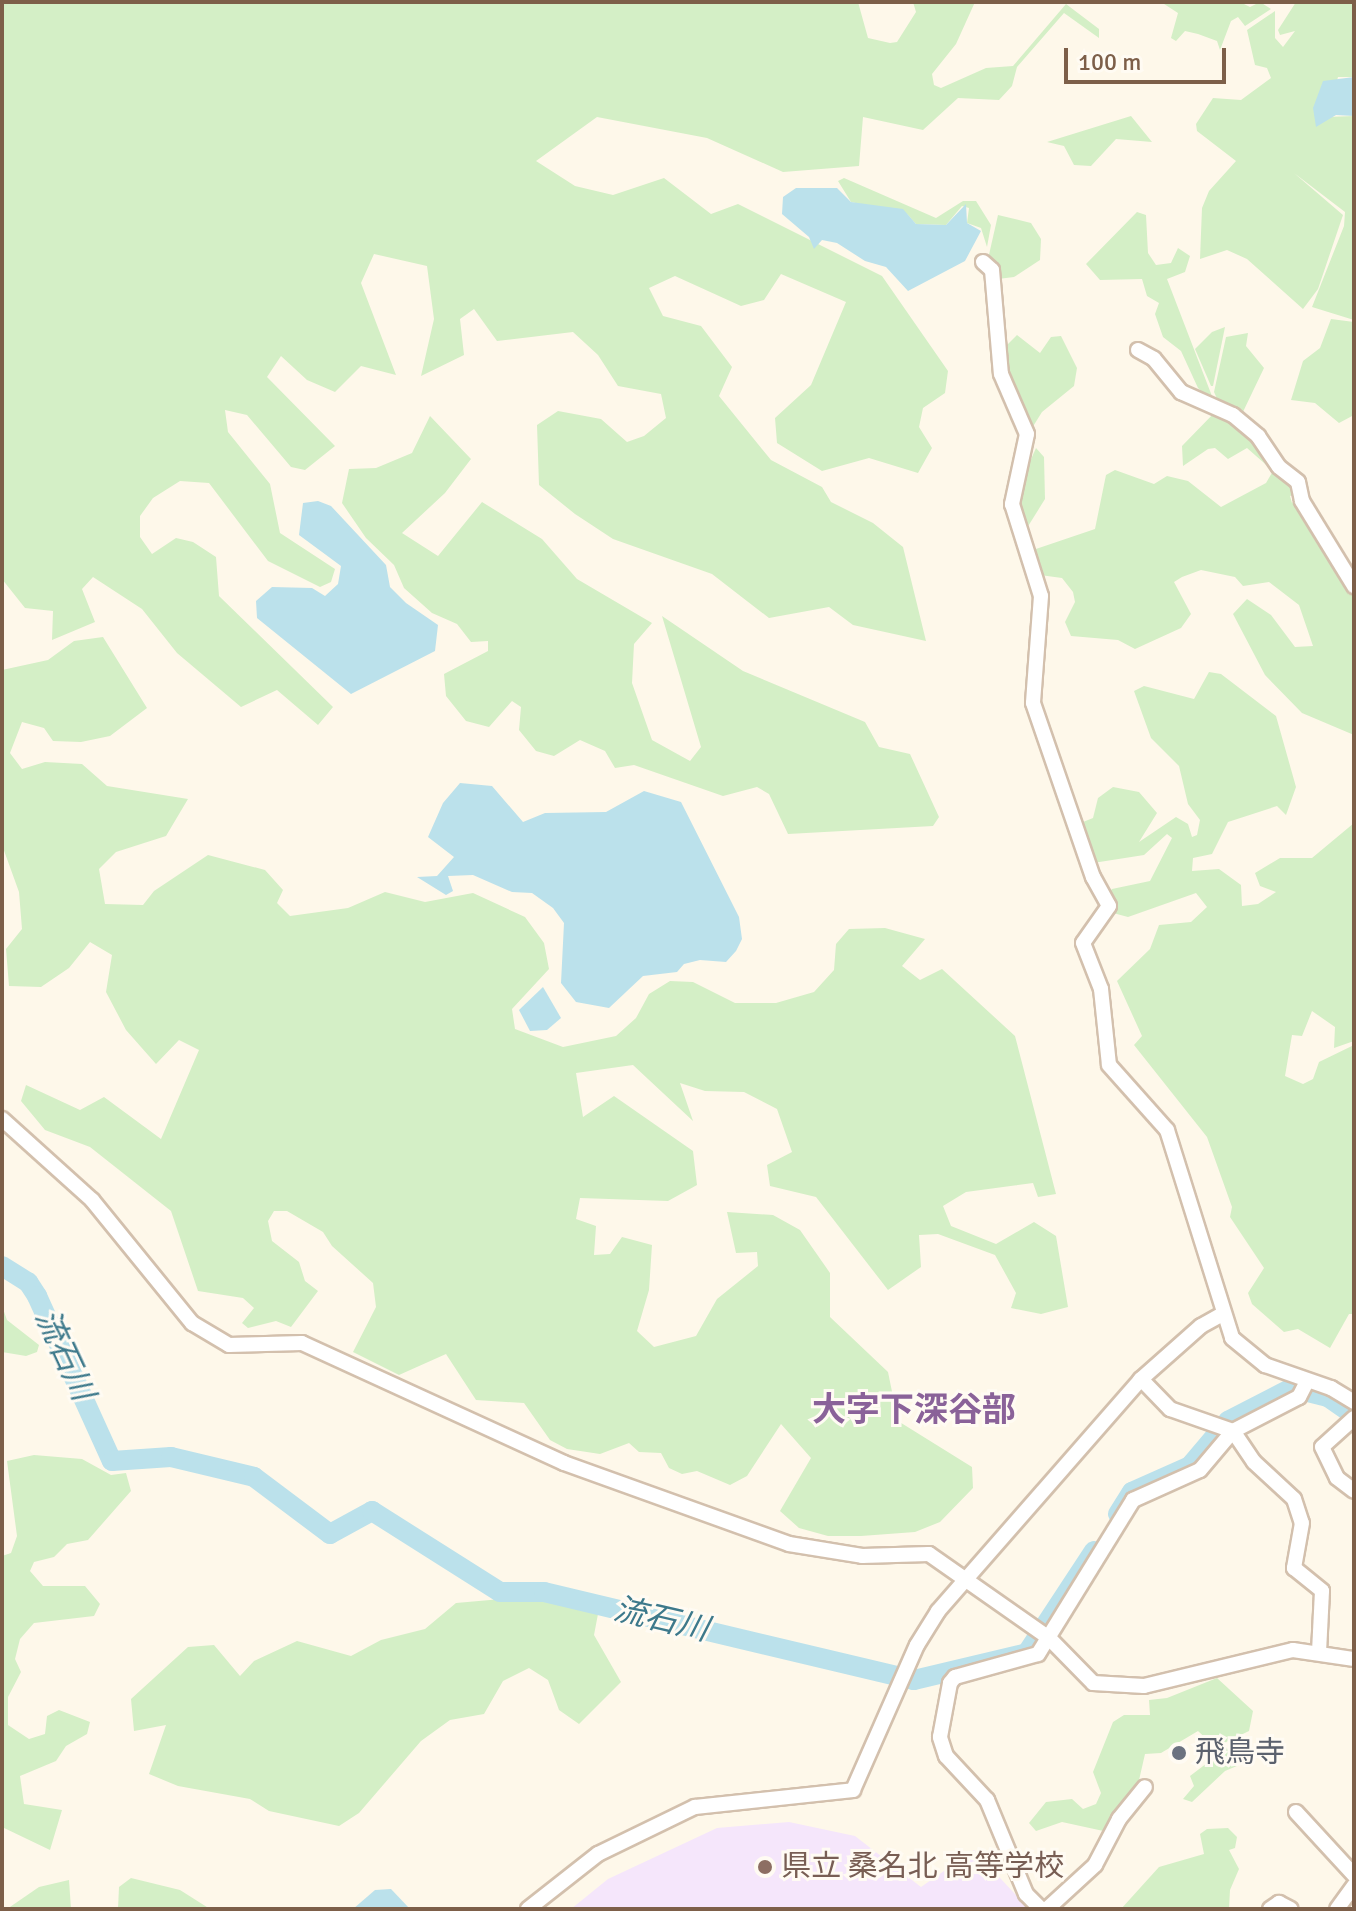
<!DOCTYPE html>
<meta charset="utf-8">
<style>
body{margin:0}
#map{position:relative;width:1356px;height:1911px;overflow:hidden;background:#fef8ea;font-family:Signika,"Noto Sans JP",sans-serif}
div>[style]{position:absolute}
.education>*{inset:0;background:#f5e6fb}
.green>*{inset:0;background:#d4efc6}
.water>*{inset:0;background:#bbe1eb}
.river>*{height:20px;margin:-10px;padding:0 10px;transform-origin:10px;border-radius:10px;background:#bbe1eb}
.roads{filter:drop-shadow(2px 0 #d3c0ad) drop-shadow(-2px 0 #d3c0ad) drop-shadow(0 2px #d3c0ad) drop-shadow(0 -2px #d3c0ad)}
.minor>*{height:14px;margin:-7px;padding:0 7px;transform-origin:7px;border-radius:7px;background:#fff}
.dots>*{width:22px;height:22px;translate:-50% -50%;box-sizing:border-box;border:4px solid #fffbf3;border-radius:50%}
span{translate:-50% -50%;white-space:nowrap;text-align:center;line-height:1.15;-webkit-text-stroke:6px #fffbf3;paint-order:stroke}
.worship-label{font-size:30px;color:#5b616d}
.left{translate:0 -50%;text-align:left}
.education-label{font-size:30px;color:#785e54}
.water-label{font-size:32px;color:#3d798b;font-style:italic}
.quarter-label{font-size:34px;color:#8a6299;font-weight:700}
.frame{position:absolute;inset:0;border:4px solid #7d5f49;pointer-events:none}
.scale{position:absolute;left:1064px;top:48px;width:162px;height:36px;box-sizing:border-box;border:4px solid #7d5f49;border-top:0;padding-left:10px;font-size:24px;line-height:28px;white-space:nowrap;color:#7d5f49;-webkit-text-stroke:6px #fffbf3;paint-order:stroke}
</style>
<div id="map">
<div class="education">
<i style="clip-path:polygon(789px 1822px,855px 1836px,921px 1887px,974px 1850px,1029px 1909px,571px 1909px,608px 1879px,717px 1828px)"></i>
</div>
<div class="green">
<i style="clip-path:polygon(2px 2px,858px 2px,868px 38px,890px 43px,897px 42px,916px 12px,913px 2px,975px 2px,956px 44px,932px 74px,934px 85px,941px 88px,986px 68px,1013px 66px,1066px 4px,1099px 29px,1099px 38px,1064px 13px,1017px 67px,1012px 86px,999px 100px,958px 98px,923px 130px,863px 117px,859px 166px,783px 172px,707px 138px,597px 117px,536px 161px,575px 186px,613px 195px,664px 178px,711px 214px,738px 204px,882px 276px,948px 371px,945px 393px,923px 408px,919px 427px,932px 448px,918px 473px,869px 458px,822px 471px,777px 443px,775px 418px,811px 385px,846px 302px,781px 274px,764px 300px,741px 306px,675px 276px,649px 288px,663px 316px,701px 326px,732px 367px,719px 396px,771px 460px,822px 487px,831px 502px,873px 523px,903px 547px,926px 641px,853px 625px,829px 607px,769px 618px,712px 574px,613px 539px,575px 514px,539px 485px,537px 425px,558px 411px,601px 419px,627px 442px,644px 436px,666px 418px,661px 394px,618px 386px,598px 355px,573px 332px,497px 341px,474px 309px,460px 319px,464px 355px,421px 376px,434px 319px,427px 266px,374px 254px,361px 283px,396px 375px,361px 366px,335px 392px,307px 380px,281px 356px,267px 377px,335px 446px,305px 470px,291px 467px,247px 415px,225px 410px,228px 432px,270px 484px,280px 533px,335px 569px,331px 582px,320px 587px,268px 561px,209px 483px,180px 481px,153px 498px,140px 516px,140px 537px,152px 554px,176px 538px,193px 542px,216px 557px,219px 596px,333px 707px,318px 725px,277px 690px,241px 707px,177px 653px,142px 609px,93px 577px,82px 589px,95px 622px,52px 640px,53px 611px,25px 608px,2px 579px)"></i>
<i style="clip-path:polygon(1161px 2px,1240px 2px,1250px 7px,1260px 2px,1271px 9px,1245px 26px,1238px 17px,1231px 21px,1220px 50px,1217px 41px,1198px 34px,1185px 31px,1176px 41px,1171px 38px,1178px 13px)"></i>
<i style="clip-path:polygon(1296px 2px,1354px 2px,1354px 77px,1338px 77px,1327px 117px,1354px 116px,1354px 320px,1312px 307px,1344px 226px,1345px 212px,1294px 173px,1343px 215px,1318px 289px,1303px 309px,1247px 259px,1227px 250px,1200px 259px,1202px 208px,1209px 191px,1236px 161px,1197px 131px,1196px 124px,1213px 98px,1241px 100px,1271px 78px,1267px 68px,1255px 65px,1247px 30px,1275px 11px,1275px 38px,1283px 47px,1295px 31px,1280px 35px,1278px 30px)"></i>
<i style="clip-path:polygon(1131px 116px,1152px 142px,1116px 139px,1091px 166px,1074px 165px,1064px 146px,1047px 142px)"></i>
<i style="clip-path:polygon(844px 178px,936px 218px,963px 201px,976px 201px,991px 225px,987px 247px,981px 228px,967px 223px,969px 208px,962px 206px,946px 225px,916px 224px,907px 214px,851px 202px,838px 181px)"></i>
<i style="clip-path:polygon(1137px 212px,1146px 215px,1148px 253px,1156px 265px,1171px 263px,1178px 248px,1190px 256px,1185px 272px,1167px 279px,1215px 404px,1198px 388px,1181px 351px,1163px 337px,1155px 314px,1159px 303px,1147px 296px,1142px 279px,1100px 280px,1086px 264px)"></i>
<i style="clip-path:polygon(998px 215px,1031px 223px,1041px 239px,1040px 260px,1014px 277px,990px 280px,986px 268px)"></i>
<i style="clip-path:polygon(1331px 319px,1354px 322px,1354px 415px,1339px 423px,1315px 403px,1291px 400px,1303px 361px,1320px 348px)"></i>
<i style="clip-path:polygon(1225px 327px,1213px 386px,1211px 386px,1195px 349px,1212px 332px)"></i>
<i style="clip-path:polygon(1248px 333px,1246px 346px,1264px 368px,1241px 416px,1220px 405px,1214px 392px,1226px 337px)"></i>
<i style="clip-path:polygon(1017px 335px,1040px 353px,1051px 337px,1061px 336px,1077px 368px,1074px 386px,1042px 412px,1032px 428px,1020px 422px,1010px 384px,1005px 347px)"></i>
<i style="clip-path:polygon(1217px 410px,1241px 422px,1298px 493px,1290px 496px,1292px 503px,1299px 500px,1354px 591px,1354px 735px,1302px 713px,1265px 675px,1233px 614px,1247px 599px,1271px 615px,1295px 647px,1313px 646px,1299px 605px,1269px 582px,1243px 586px,1235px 577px,1201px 570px,1182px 577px,1174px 582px,1191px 614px,1181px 628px,1135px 649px,1118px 640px,1071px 636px,1065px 622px,1075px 602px,1073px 592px,1062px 578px,1040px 575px,1030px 551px,1095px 529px,1106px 475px,1115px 470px,1154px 484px,1167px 476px,1188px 481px,1221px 507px,1266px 483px,1273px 471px,1247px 448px,1228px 459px,1215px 448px,1208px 449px,1183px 466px,1182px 446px)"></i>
<i style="clip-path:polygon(430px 416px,471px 459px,445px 493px,402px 533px,438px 556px,482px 502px,542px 539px,577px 579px,652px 623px,634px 644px,632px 683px,652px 740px,690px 761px,701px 747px,662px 616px,743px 671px,865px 722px,879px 747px,910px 754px,939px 817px,933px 826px,788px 834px,769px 794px,757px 787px,723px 796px,634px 765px,615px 768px,605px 751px,580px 740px,554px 756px,536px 751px,519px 730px,521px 707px,512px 701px,489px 727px,466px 721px,446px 696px,444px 674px,488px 651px,488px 641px,471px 642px,457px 624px,432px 613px,404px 588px,394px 565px,366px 538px,342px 503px,349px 469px,376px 468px,412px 453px)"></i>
<i style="clip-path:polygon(1036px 448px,1044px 457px,1045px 499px,1022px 536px,1016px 493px)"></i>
<i style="clip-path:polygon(103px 637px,147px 708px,110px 736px,81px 742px,53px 741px,44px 728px,22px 722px,10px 753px,22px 769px,45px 762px,82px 764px,107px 786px,188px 799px,166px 836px,116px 852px,99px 869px,105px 904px,143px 905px,154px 891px,208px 855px,265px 870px,283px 890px,277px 903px,290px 916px,348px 908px,385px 892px,425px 902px,473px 893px,525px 917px,544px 943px,549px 969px,512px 1009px,515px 1029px,563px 1047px,616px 1036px,636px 1018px,649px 994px,670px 981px,693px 982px,735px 1003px,776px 1003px,814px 992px,834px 970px,836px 944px,849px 929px,885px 928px,925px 939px,902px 966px,920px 980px,942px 969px,1015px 1036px,1056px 1194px,1038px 1197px,1033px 1183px,966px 1192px,943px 1206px,951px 1226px,996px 1244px,1034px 1222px,1056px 1236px,1068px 1307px,1041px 1314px,1011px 1308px,1016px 1293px,995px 1255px,938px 1234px,919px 1235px,921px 1267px,888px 1290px,816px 1197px,770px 1186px,767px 1165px,792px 1152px,777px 1109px,744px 1092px,705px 1091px,680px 1083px,693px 1121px,633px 1065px,576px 1073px,583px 1117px,614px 1096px,693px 1151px,697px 1185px,668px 1201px,580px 1198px,576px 1219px,596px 1226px,594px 1255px,610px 1254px,622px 1237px,652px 1245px,649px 1290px,637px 1331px,654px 1347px,696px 1336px,717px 1299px,758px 1266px,757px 1252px,736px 1253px,727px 1212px,773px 1215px,800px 1230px,830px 1273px,830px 1317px,888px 1372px,898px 1421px,972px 1467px,973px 1488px,940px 1522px,915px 1532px,861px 1536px,828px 1536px,799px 1528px,780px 1511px,811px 1458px,781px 1424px,747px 1476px,730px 1485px,697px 1471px,682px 1474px,669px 1468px,661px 1453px,639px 1452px,629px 1443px,600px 1454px,567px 1449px,550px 1440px,524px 1403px,476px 1400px,446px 1354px,399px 1375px,353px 1352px,376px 1307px,373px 1283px,332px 1246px,323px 1232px,287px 1211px,274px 1211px,268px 1221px,272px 1241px,299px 1262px,305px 1281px,318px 1291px,291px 1327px,276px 1321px,248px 1328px,242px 1323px,254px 1308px,243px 1298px,198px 1291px,171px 1211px,90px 1147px,45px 1130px,21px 1101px,26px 1085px,80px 1110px,104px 1097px,161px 1139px,199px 1050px,179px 1040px,156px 1064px,126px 1030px,106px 992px,112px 955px,90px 942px,69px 968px,41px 987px,9px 986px,6px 949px,22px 929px,19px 892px,2px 845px,2px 670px,48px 660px,74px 641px)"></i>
<i style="clip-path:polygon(1209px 672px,1221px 674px,1276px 716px,1296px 787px,1286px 815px,1277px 806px,1228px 822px,1212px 854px,1193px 858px,1192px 871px,1219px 869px,1241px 885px,1242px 906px,1258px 904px,1276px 892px,1260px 886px,1255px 873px,1280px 858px,1312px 858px,1354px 823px,1354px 1041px,1334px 1048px,1335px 1027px,1312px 1011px,1302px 1036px,1292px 1035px,1285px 1076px,1303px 1084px,1313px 1079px,1319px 1062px,1354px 1045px,1354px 1314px,1349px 1314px,1330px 1348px,1298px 1329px,1284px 1332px,1252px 1304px,1248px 1293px,1264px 1268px,1230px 1217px,1232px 1207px,1207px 1137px,1134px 1045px,1142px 1036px,1117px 981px,1150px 949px,1159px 925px,1191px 922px,1207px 907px,1196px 893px,1128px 917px,1113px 913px,1106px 897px,1112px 889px,1150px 881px,1172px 838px,1167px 834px,1144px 855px,1093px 863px,1081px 829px,1083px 822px,1093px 818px,1098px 798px,1113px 787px,1139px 792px,1157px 813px,1139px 842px,1176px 817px,1188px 824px,1192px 837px,1197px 835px,1200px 820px,1188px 804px,1179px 766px,1151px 738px,1134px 691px,1144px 686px,1194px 699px)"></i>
<i style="clip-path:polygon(2px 1306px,7px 1320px,39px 1345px,37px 1352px,26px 1356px,2px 1352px)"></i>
<i style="clip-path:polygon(34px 1455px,82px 1459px,111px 1475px,126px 1473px,131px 1491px,88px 1540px,67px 1544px,54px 1557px,34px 1562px,30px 1571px,43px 1586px,85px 1586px,100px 1604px,94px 1616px,34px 1623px,20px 1639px,15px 1659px,21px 1672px,8px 1697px,8px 1725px,29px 1739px,45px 1734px,47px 1716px,59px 1710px,90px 1722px,87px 1734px,66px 1746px,56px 1761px,20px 1776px,24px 1804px,62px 1810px,50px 1850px,2px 1827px,2px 1556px,11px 1553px,17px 1536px,7px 1461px)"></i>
<i style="clip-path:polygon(545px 1595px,598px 1614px,594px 1635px,621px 1682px,579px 1724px,559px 1710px,548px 1680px,529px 1668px,503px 1681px,484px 1714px,450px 1720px,421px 1741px,359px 1813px,339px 1826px,269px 1811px,250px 1799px,178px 1786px,149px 1774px,166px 1725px,134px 1731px,131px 1699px,188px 1647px,214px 1645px,240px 1676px,254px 1661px,297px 1641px,351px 1656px,381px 1640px,425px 1629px,456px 1603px)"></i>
<i style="clip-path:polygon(1217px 1678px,1253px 1711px,1249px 1731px,1224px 1743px,1228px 1750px,1247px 1757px,1244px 1763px,1225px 1771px,1192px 1802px,1183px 1799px,1194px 1786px,1190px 1776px,1215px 1757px,1214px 1746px,1198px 1731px,1161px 1753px,1145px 1754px,1137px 1789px,1108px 1832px,1062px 1822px,1036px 1831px,1029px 1823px,1046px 1802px,1072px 1799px,1083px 1809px,1096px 1804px,1101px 1793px,1093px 1772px,1113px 1722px,1124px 1715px,1150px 1715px,1149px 1700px,1167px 1698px)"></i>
<i style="clip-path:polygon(1228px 1828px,1237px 1837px,1235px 1848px,1229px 1850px,1239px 1869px,1230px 1890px,1229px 1909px,1121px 1909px,1159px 1867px,1204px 1854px,1200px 1834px,1207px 1829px)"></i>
<i style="clip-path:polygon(131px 1878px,180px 1890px,210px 1909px,118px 1909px,119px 1887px)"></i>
<i style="clip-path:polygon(69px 1880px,71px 1909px,7px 1909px,39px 1887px)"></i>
</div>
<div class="water">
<i style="clip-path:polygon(1354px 77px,1354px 116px,1336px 115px,1316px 127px,1313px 108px,1323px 81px)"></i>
<i style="clip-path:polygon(796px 188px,837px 188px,851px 202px,903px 209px,916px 224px,946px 225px,966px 204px,967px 223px,981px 231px,965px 261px,908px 291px,886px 267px,865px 261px,837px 243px,822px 240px,814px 249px,809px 237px,782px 214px,783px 197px)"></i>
<i style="clip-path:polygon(318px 501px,331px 506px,386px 565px,390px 587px,406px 603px,438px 625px,435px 651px,351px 694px,257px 618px,256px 601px,272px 587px,312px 588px,325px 596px,338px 584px,341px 566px,299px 535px,303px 503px)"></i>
<i style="clip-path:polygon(460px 783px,492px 786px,523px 822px,545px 813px,606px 812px,644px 791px,681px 802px,739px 917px,742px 939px,736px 951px,726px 962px,700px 960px,684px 964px,677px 972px,643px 976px,609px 1008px,576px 1002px,561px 983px,564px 923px,553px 908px,532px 893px,512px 892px,473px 875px,448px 876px,453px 891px,446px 895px,417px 877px,437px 876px,454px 857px,428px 837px,443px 803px)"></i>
<i style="clip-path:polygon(543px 987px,561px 1018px,547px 1030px,530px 1031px,519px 1010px)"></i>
<i style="clip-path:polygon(391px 1889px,410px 1909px,353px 1909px,375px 1890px)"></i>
</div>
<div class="river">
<i style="left:2px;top:1266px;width:31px;rotate:32deg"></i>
<i style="left:28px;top:1282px;width:17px;rotate:57deg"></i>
<i style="left:37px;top:1296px;width:181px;rotate:65.6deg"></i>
<i style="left:112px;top:1461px;width:59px;rotate:-3.9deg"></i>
<i style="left:171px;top:1457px;width:85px;rotate:13.5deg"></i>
<i style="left:254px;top:1477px;width:95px;rotate:36.9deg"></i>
<i style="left:330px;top:1534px;width:48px;rotate:-28.7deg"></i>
<i style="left:372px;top:1511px;width:151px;rotate:32.3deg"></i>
<i style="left:500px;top:1592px;width:44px"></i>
<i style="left:544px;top:1592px;width:380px;rotate:13.4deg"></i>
<i style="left:914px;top:1680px;width:116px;rotate:-13.4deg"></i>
<i style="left:1027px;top:1653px;width:122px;rotate:-56.7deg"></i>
<i style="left:1118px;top:1514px;width:26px;rotate:-58deg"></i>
<i style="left:1132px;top:1492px;width:64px;rotate:-24.1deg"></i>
<i style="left:1190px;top:1466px;width:59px;rotate:-49.8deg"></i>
<i style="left:1228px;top:1421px;width:72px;rotate:-27.3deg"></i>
<i style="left:1292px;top:1388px;width:37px;rotate:14deg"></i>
<i style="left:1328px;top:1397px;width:32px;rotate:35deg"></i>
</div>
<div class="roads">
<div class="minor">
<i style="left:983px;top:262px;width:12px;rotate:42deg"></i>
<i style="left:992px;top:270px;width:104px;rotate:85.1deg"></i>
<i style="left:1001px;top:374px;width:65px;rotate:66.6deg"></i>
<i style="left:1027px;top:434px;width:72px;rotate:102.1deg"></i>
<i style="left:1012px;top:504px;width:96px;rotate:72.5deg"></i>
<i style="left:1041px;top:596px;width:107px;rotate:94.3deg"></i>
<i style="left:1033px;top:703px;width:184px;rotate:71deg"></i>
<i style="left:1093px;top:877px;width:33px;rotate:61deg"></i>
<i style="left:1109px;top:906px;width:45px;rotate:125.1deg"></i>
<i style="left:1083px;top:943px;width:49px;rotate:68.6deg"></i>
<i style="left:1101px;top:989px;width:76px;rotate:84deg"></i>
<i style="left:1109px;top:1065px;width:87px;rotate:48.3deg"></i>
<i style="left:1167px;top:1130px;width:218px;rotate:72.6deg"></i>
<i style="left:1232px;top:1338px;width:43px;rotate:39.3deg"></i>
<i style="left:1265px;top:1365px;width:70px;rotate:19.2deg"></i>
<i style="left:1331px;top:1388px;width:27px;rotate:31deg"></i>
<i style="left:1138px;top:350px;width:18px;rotate:29deg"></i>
<i style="left:1154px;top:359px;width:43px;rotate:50.7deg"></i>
<i style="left:1181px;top:392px;width:57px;rotate:23.9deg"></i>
<i style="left:1233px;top:415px;width:33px;rotate:40deg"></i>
<i style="left:1258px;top:436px;width:37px;rotate:56deg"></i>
<i style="left:1279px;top:467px;width:24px;rotate:38deg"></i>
<i style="left:1298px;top:482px;width:19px;rotate:78deg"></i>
<i style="left:1302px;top:501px;width:100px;rotate:58.5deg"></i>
<i style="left:2px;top:1119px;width:121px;rotate:42deg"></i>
<i style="left:92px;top:1200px;width:159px;rotate:50.9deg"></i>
<i style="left:192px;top:1323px;width:43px;rotate:30.7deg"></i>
<i style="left:229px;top:1345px;width:73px;rotate:-1.6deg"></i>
<i style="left:302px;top:1343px;width:288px;rotate:24.6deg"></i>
<i style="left:564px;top:1463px;width:239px;rotate:19.8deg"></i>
<i style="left:789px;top:1544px;width:74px;rotate:9.3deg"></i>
<i style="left:862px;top:1556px;width:67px;rotate:-1.7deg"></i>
<i style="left:929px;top:1554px;width:146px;rotate:35deg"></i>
<i style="left:1049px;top:1638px;width:63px;rotate:45.6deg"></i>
<i style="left:1093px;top:1683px;width:51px;rotate:3.4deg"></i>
<i style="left:1144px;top:1686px;width:153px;rotate:-13.6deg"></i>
<i style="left:1293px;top:1650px;width:62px;rotate:8.4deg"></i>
<i style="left:1141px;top:1379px;width:42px;rotate:46deg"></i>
<i style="left:1170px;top:1409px;width:67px;rotate:19.2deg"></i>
<i style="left:1233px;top:1431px;width:37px;rotate:56deg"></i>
<i style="left:1254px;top:1462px;width:54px;rotate:42.8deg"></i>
<i style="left:1294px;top:1499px;width:25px;rotate:72deg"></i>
<i style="left:1302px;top:1523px;width:46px;rotate:100.1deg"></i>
<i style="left:1294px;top:1568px;width:36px;rotate:39deg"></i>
<i style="left:1322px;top:1591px;width:61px;rotate:92.8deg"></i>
<i style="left:1354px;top:1418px;width:43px;rotate:137.8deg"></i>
<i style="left:1322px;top:1447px;width:34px;rotate:64deg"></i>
<i style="left:1337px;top:1478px;width:21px;rotate:37deg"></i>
<i style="left:1296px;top:1812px;width:86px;rotate:47.4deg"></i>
<i style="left:528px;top:1909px;width:89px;rotate:-38.2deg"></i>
<i style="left:598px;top:1854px;width:108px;rotate:-25.9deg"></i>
<i style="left:695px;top:1807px;width:159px;rotate:-6.1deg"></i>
<i style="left:853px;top:1790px;width:158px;rotate:-66.2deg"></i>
<i style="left:917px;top:1645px;width:40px;rotate:-58deg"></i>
<i style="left:938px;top:1611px;width:307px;rotate:-48.8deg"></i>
<i style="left:1140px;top:1380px;width:81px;rotate:-41.5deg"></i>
<i style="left:1201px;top:1326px;width:25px;rotate:-29deg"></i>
<i style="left:1041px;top:1909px;width:21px;rotate:-135deg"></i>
<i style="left:1026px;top:1894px;width:102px;rotate:-112.5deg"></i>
<i style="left:987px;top:1800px;width:60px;rotate:-133deg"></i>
<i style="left:946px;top:1756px;width:20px;rotate:-108deg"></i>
<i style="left:940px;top:1737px;width:55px;rotate:-79.5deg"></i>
<i style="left:950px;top:1683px;width:8px;rotate:-50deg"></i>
<i style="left:955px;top:1677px;width:86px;rotate:-15.5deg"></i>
<i style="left:1038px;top:1654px;width:181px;rotate:-58.3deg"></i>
<i style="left:1133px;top:1500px;width:73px;rotate:-24.1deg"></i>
<i style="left:1200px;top:1470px;width:51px;rotate:-49.8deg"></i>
<i style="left:1233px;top:1431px;width:74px;rotate:-27.3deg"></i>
<i style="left:1299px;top:1397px;width:18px;rotate:-63deg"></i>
<i style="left:1047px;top:1909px;width:65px;rotate:-42.5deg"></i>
<i style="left:1095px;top:1865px;width:52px;rotate:-62.4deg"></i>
<i style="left:1119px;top:1819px;width:41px;rotate:-50.9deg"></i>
<i style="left:1270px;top:1909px;width:11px;rotate:-34deg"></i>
<i style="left:1279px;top:1903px;width:13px;rotate:27deg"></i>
<i style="left:1337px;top:1909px;width:29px;rotate:-54deg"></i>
</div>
</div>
<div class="dots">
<i style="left:1179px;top:1753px;background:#6b7280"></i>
<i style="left:765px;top:1867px;background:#8d6e63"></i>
</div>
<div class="worship-label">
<span class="left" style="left:1195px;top:1753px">飛鳥寺</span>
</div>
<div class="education-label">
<span class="left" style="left:781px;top:1867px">県立 桑名北 高等学校</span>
</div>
<div class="water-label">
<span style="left:64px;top:1355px;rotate:65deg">流石川</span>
<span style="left:661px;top:1620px;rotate:13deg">流石川</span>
</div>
<div class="quarter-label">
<span style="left:914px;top:1411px">大字下深谷部</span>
</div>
<div class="frame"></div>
<div class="scale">100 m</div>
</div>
